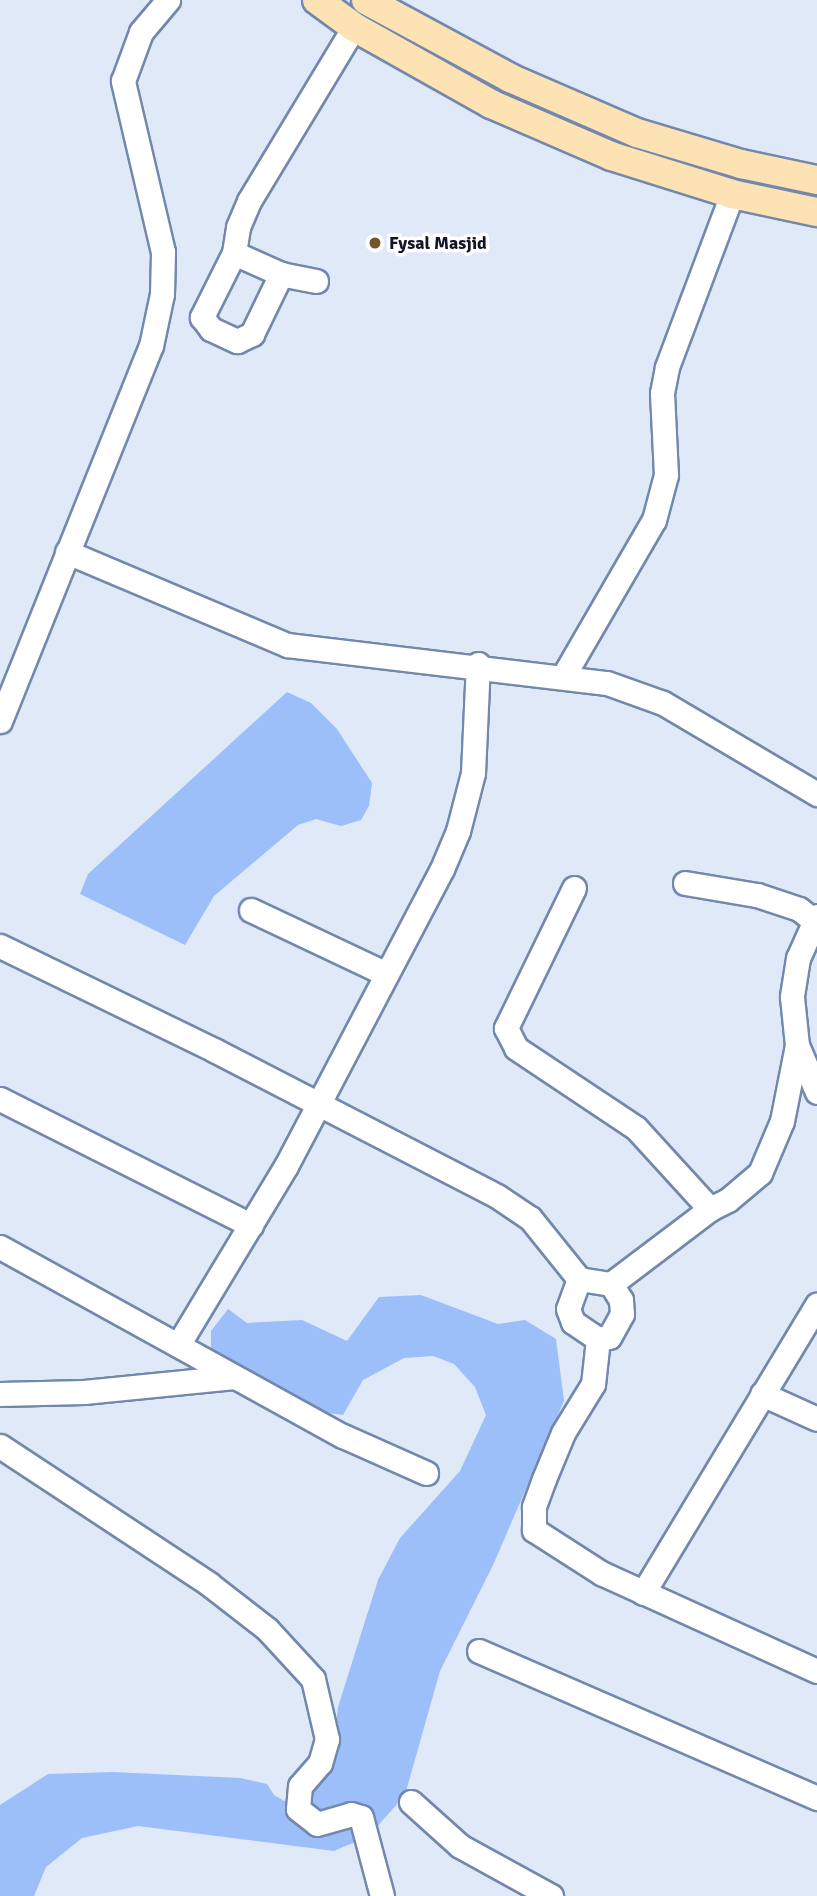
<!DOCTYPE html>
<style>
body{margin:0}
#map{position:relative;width:817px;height:1896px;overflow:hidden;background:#dfe9f8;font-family:Signika,sans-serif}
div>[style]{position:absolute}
.water>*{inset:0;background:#9cbff9}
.roads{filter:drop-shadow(2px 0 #7288ac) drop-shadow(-2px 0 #7288ac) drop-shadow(0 2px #7288ac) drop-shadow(0 -2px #7288ac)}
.minor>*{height:23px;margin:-11.5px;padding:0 11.5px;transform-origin:11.5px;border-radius:11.5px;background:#fff}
.major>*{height:28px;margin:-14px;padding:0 14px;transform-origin:14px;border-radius:14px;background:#fde2b4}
.dots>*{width:19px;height:19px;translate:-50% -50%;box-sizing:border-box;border:4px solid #fff;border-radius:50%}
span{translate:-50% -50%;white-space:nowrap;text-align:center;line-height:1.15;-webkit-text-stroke:7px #fff;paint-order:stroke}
.poi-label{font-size:18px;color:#101826;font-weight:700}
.left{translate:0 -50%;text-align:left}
</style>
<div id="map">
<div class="water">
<i style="clip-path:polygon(287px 692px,311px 703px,337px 729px,372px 783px,369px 806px,361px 820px,341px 826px,316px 819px,298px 825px,214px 896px,185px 945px,80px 894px,88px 874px)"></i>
<i style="clip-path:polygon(421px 1295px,498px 1324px,525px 1320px,556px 1339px,564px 1401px,493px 1565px,440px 1671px,405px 1795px,369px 1836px,334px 1851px,138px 1826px,82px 1838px,46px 1867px,34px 1896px,0 1896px,0 1805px,48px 1774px,113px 1772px,240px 1778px,267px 1784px,274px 1795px,286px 1802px,312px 1785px,333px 1752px,338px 1707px,378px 1580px,400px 1538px,460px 1471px,486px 1415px,475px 1387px,454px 1364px,433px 1356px,404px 1358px,363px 1380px,343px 1415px,320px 1412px,211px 1349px,211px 1331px,228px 1309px,247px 1323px,302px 1320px,347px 1341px,379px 1297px)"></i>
</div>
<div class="roads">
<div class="minor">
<i style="left:234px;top:253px;width:72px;rotate:116.6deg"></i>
<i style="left:202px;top:317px;width:15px;rotate:53deg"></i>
<i style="left:211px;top:329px;width:29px;rotate:25deg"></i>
<i style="left:237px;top:341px;width:17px;rotate:-25deg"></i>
<i style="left:252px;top:334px;width:67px;rotate:-64.2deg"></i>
<i style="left:316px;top:281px;width:36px;rotate:-169deg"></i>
<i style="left:281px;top:274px;width:51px;rotate:-155.9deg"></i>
<i style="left:234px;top:253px;width:26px;rotate:-81deg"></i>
<i style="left:238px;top:227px;width:28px;rotate:-67deg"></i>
<i style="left:249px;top:201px;width:203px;rotate:-58.9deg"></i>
<i style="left:67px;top:552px;width:239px;rotate:22.9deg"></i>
<i style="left:287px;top:645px;width:322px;rotate:6.8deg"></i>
<i style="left:607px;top:683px;width:59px;rotate:19.7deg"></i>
<i style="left:663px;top:703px;width:179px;rotate:30.6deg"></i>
<i style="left:564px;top:675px;width:179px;rotate:-59.9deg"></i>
<i style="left:654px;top:520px;width:47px;rotate:-75.1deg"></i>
<i style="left:666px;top:475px;width:82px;rotate:-92.8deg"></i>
<i style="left:662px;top:393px;width:26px;rotate:-79deg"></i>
<i style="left:667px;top:367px;width:185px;rotate:-69.4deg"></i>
<i style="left:0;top:721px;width:404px;rotate:-68.1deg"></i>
<i style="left:151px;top:346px;width:53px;rotate:-78.1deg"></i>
<i style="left:162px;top:294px;width:42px;rotate:-88.6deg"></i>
<i style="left:163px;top:252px;width:176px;rotate:-103.2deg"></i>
<i style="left:123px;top:81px;width:52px;rotate:-69.8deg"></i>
<i style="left:141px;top:32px;width:42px;rotate:-49.8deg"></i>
<i style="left:685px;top:883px;width:73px;rotate:9.5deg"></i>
<i style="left:757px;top:895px;width:44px;rotate:18.4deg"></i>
<i style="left:799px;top:909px;width:23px;rotate:38deg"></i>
<i style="left:574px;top:888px;width:156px;rotate:115.9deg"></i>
<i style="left:506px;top:1028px;width:22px;rotate:63deg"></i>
<i style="left:516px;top:1048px;width:144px;rotate:33.7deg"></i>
<i style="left:636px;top:1128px;width:110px;rotate:47.6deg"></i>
<i style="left:710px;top:1209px;width:20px;rotate:-27deg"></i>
<i style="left:728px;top:1200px;width:42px;rotate:-40.2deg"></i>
<i style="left:760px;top:1173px;width:56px;rotate:-67.1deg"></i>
<i style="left:782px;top:1121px;width:77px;rotate:-78.8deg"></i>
<i style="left:251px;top:910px;width:147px;rotate:25.3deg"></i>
<i style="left:817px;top:916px;width:46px;rotate:114.3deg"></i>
<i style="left:798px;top:958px;width:39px;rotate:99deg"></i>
<i style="left:792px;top:997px;width:48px;rotate:84.1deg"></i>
<i style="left:797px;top:1045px;width:51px;rotate:66.9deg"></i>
<i style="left:0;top:946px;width:238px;rotate:25.9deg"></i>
<i style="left:214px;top:1050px;width:318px;rotate:27.3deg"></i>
<i style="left:497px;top:1196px;width:40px;rotate:34deg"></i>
<i style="left:530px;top:1218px;width:78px;rotate:51.2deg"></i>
<i style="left:0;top:1099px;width:281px;rotate:26.7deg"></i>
<i style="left:0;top:1247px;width:392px;rotate:28.9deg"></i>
<i style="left:343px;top:1436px;width:91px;rotate:24deg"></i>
<i style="left:579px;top:1279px;width:32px;rotate:9deg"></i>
<i style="left:611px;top:1284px;width:19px;rotate:58deg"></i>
<i style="left:621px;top:1300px;width:14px;rotate:86deg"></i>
<i style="left:622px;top:1314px;width:26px;rotate:119deg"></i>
<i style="left:609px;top:1337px;width:11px;rotate:170deg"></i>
<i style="left:598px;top:1339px;width:30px;rotate:-146deg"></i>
<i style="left:573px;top:1322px;width:14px;rotate:-111deg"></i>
<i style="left:568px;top:1309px;width:32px;rotate:-70deg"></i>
<i style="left:611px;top:1284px;width:124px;rotate:-37.1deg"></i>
<i style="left:598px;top:1339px;width:45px;rotate:96.3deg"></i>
<i style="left:593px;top:1384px;width:57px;rotate:121.5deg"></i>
<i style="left:563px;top:1433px;width:50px;rotate:112.4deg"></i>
<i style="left:544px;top:1479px;width:30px;rotate:110deg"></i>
<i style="left:534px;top:1507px;width:23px;rotate:90deg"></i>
<i style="left:534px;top:1530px;width:80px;rotate:32.7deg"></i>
<i style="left:601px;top:1573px;width:237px;rotate:24.4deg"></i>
<i style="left:178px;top:1345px;width:209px;rotate:-58.9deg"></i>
<i style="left:286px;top:1166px;width:335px;rotate:-62.3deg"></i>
<i style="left:442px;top:869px;width:41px;rotate:-67.2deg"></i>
<i style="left:458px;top:831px;width:60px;rotate:-75.5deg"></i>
<i style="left:473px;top:773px;width:109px;rotate:-87.4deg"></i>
<i style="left:0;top:1394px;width:84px;rotate:-1.4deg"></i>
<i style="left:84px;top:1392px;width:151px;rotate:-5.7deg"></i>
<i style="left:762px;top:1394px;width:60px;rotate:24.4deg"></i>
<i style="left:0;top:1446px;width:250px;rotate:33.4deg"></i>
<i style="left:209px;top:1584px;width:73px;rotate:37.8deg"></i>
<i style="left:267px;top:1629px;width:68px;rotate:47.4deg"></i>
<i style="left:313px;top:1679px;width:62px;rotate:76.9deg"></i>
<i style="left:327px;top:1739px;width:25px;rotate:106deg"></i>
<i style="left:320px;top:1763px;width:30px;rotate:131deg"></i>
<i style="left:300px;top:1786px;width:23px;rotate:95deg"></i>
<i style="left:298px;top:1809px;width:24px;rotate:38deg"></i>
<i style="left:317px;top:1824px;width:35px;rotate:-16deg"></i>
<i style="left:351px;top:1814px;width:10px;rotate:17deg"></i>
<i style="left:361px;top:1817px;width:82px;rotate:75.1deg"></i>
<i style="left:643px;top:1593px;width:337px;rotate:-58.9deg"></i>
<i style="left:479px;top:1651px;width:369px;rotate:23.5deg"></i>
<i style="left:411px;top:1802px;width:66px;rotate:41.9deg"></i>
<i style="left:460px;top:1846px;width:104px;rotate:28.8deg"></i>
</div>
<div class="major">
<i style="left:317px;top:0;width:46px;rotate:36.1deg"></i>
<i style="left:354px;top:27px;width:157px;rotate:29.3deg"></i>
<i style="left:491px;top:104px;width:131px;rotate:23.4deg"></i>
<i style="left:611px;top:156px;width:127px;rotate:17.4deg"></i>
<i style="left:732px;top:194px;width:87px;rotate:12deg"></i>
<i style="left:366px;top:0;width:164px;rotate:28.4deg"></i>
<i style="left:510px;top:78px;width:138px;rotate:23.4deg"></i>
<i style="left:637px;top:133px;width:109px;rotate:16.6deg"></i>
<i style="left:741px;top:164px;width:78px;rotate:11.9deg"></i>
</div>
</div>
<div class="dots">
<i style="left:375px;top:243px;background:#715729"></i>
</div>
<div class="poi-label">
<span class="left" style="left:389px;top:243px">Fysal Masjid</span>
</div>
</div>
